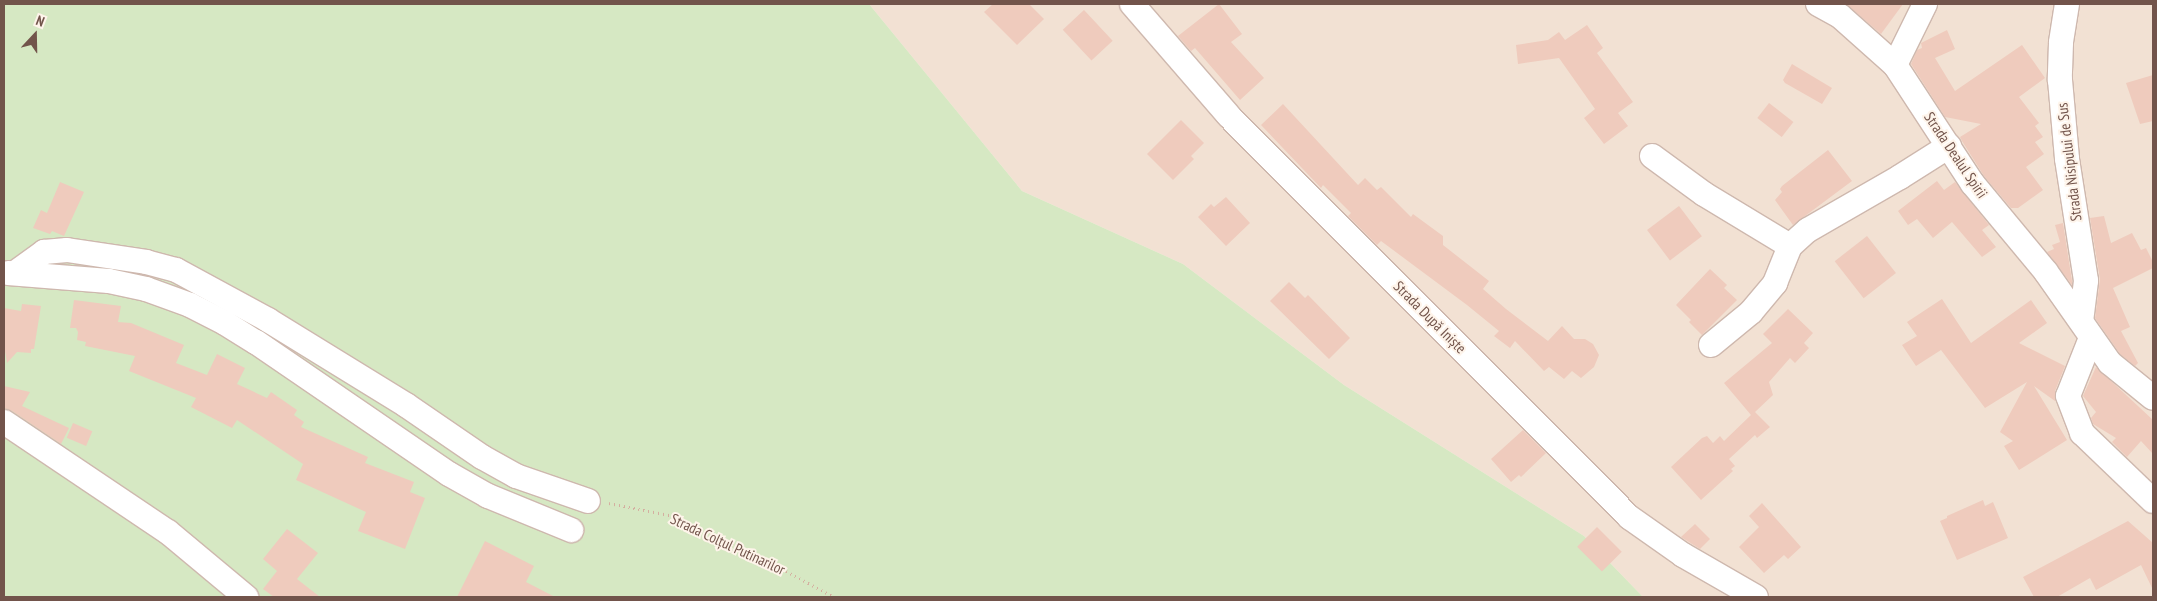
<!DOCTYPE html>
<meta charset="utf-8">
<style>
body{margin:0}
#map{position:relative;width:2157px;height:601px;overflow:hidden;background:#fbf0e4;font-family:"PT Sans Narrow",sans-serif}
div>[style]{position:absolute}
.residential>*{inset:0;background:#f2e1d3}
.green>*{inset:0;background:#d6e8c3}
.building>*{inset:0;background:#efcbbd;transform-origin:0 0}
.path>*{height:3px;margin-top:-1.5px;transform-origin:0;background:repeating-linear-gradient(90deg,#d4afa0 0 1px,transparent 0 5px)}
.roads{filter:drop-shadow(1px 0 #ceb8ae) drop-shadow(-1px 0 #ceb8ae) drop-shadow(0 1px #ceb8ae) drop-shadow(0 -1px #ceb8ae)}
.street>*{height:24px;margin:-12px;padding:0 12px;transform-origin:12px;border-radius:12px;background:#fff}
span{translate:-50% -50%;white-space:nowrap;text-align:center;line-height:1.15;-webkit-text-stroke:4px #fef4ea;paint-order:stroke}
.street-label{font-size:15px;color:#72544b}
.frame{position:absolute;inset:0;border:5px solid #72544b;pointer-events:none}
.north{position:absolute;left:10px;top:10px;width:50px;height:50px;-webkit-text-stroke:4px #fef4ea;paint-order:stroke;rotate:21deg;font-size:14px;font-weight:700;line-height:20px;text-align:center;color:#72544b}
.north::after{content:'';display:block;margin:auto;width:18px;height:22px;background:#72544b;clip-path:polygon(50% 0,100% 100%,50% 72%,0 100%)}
</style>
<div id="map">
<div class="residential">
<i style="clip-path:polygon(869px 4px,2153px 4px,2153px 597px,1643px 597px,1584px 536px,1344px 385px,1183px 264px,1022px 191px)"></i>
</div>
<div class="green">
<i style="clip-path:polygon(4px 4px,869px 4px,1022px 191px,1183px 264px,1344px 385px,1584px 536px,1643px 597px,4px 597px)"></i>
</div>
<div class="building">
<i style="clip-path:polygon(993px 4px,1029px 4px,1044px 19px,1017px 45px,984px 12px)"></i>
<i style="clip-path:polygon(1219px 4px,1242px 34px,1231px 42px,1264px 78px,1240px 100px,1195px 48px,1191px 51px,1178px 36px)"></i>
<i style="clip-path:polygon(1846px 4px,1903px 4px,1881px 34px)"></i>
<i style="left:1084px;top:10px;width:42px;height:29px;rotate:47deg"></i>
<i style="clip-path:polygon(1587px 25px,1603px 48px,1597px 53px,1633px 102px,1618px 113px,1628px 126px,1604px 144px,1584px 118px,1595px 109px,1559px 58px,1518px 64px,1516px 45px,1548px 40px,1559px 32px,1565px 40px)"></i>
<i style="clip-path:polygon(1947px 30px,1955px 49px,1935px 58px,1955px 91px,2022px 45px,2045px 78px,2019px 97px,2039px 123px,2035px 126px,2043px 137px,2035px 142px,2044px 154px,2026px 167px,2043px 190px,2018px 208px,2011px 208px,1984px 176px,1962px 141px,1960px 137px,1981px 124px,1945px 117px,1911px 64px,1917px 50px,1922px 48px,1921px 43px)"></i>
<i style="clip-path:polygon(1792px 64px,1832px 88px,1822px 104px,1785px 83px,1783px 80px)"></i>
<i style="clip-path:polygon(2153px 75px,2153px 121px,2140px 124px,2126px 83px)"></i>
<i style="left:1769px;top:103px;width:31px;height:19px;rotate:38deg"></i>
<i style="clip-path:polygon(1283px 104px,1358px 185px,1365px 178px,1377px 190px,1381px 187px,1411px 217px,1413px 214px,1443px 236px,1443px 245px,1489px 281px,1483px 289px,1506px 309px,1548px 341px,1562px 326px,1574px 339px,1585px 339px,1593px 344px,1599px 355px,1594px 367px,1581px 378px,1572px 371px,1564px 379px,1549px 367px,1544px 371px,1515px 341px,1510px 348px,1494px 336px,1499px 331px,1467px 305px,1381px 241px,1377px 245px,1348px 216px,1351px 213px,1323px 185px,1321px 188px,1261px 125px)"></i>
<i style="clip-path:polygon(1181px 120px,1204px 143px,1191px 156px,1194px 159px,1173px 180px,1147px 154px)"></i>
<i style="clip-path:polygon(1828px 150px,1852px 181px,1793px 225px,1775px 200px,1782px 192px,1780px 189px,1782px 186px)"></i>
<i style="clip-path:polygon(1937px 181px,1944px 190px,1955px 182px,1989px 225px,1982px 230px,1996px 247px,1982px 257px,1952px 222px,1933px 238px,1917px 219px,1908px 225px,1898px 211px)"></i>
<i style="clip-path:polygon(60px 182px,84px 192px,64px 236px,52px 231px,50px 234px,33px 228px,41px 210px,47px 213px)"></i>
<i style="clip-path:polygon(1226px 197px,1250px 223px,1226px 246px,1198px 217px,1211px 204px,1214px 207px)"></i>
<i style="left:1679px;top:206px;width:38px;height:40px;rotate:53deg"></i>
<i style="clip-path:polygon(2104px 216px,2111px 243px,2132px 233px,2141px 250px,2146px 248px,2153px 262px,2153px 268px,2113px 288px,2130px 327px,2121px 331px,2138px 363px,2135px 366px,2120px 354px,2095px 318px,2100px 279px,2090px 218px)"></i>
<i style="clip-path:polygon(2063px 223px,2072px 281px,2072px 285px,2047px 252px,2054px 249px,2052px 245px,2060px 242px,2055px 225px)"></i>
<i style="left:1867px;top:236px;width:47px;height:41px;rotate:52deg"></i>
<i style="clip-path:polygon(1710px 269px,1727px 285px,1724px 288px,1737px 300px,1702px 335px,1689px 322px,1691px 320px,1676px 305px)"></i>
<i style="clip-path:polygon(1289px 282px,1305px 298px,1308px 295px,1350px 338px,1329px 359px,1270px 301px)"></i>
<i style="clip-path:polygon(1942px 299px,1971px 343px,2031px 300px,2047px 323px,2019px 343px,2065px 366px,2055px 391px,2055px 401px,2034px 386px,2067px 440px,2019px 470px,2004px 446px,2013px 441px,2000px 432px,2027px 382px,1985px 408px,1941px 350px,1916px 366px,1902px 345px,1917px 336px,1907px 322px)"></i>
<i style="clip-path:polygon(74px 300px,121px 306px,118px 322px,131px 323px,184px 345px,176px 363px,207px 375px,217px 354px,245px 368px,237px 384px,267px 398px,271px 392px,297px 410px,294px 415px,304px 422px,301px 427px,368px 457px,365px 463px,414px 482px,410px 492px,425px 498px,405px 549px,358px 531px,366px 512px,296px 480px,303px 464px,237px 420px,232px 428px,191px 407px,196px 398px,129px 371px,135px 356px,85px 346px,86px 342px,77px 340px,78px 332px,76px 328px,70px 328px)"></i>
<i style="clip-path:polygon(22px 304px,41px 306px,34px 349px,31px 349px,31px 353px,17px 352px,7px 363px,4px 345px,4px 308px,21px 311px)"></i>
<i style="clip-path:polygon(1788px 309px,1813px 333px,1804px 343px,1809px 348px,1795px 363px,1790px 358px,1769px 382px,1773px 395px,1755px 412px,1770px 427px,1757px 438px,1755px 435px,1729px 459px,1735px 466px,1731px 469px,1733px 471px,1701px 500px,1671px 467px,1702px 438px,1707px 436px,1713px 443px,1720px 436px,1724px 441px,1751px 415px,1724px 383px,1772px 343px,1763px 334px)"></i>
<i style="clip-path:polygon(2096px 367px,2153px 420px,2153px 454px,2141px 441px,2127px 457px,2112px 442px,2116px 438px,2093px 424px,2091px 418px,2096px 412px,2083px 396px)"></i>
<i style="clip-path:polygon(4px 386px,30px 392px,22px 406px,69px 428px,61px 444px,12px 411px,4px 408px)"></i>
<i style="left:73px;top:423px;width:21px;height:16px;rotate:23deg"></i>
<i style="clip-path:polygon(1523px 430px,1546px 453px,1521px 477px,1519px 475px,1511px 482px,1491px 459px)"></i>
<i style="clip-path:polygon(1983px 500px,1985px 506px,1993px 502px,2008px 538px,1957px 560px,1940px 521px,1947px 518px,1947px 516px)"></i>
<i style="clip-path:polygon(1762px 503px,1801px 547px,1788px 559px,1784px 555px,1764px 573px,1739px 547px,1759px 527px,1749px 516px)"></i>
<i style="clip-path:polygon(2128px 521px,2153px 543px,2153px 590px,2141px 565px,2096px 590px,2090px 578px,2057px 597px,2034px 597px,2023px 577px)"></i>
<i style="clip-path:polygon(1695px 524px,1710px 539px,1700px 549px,1681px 537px)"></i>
<i style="left:1597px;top:527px;width:35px;height:28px;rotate:45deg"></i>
<i style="clip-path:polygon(287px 529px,318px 553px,297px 579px,320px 597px,274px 597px,263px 589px,277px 571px,263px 559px)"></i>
<i style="clip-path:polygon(485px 541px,534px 566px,526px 582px,555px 597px,457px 597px)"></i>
</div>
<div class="path">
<i style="left:609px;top:503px;width:66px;rotate:11.3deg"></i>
<i style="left:674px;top:516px;width:125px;rotate:26.2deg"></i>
<i style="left:786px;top:571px;width:55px;rotate:28.4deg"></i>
</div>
<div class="roads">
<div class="street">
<i style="left:1132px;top:4px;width:147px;rotate:49.1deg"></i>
<i style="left:1228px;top:115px;width:568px;rotate:45.07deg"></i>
<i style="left:1629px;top:517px;width:66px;rotate:35.1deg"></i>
<i style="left:1683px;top:555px;width:84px;rotate:29.9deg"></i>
<i style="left:1818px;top:4px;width:25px;rotate:29deg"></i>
<i style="left:1840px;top:16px;width:74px;rotate:41.7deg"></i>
<i style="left:1895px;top:65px;width:142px;rotate:56.8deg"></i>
<i style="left:1973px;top:184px;width:114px;rotate:50.3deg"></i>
<i style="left:2046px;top:272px;width:111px;rotate:54.9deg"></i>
<i style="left:2110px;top:363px;width:55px;rotate:39.1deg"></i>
<i style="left:2067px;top:4px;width:39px;rotate:99deg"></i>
<i style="left:2061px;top:43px;width:37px;rotate:92deg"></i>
<i style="left:2060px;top:80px;width:79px;rotate:84.9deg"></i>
<i style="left:2067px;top:159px;width:123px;rotate:81.1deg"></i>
<i style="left:2086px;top:281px;width:38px;rotate:97deg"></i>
<i style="left:1895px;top:65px;width:68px;rotate:-63.8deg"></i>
<i style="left:1652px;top:156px;width:64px;rotate:36.2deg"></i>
<i style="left:1704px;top:194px;width:100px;rotate:31.2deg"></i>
<i style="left:8px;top:273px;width:101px;rotate:4.5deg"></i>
<i style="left:109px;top:281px;width:38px;rotate:12deg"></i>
<i style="left:146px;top:289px;width:47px;rotate:20deg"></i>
<i style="left:190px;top:305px;width:39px;rotate:27deg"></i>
<i style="left:225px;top:323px;width:36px;rotate:32deg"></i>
<i style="left:256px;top:342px;width:234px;rotate:34.4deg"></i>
<i style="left:449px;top:474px;width:45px;rotate:29.4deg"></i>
<i style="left:488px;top:496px;width:90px;rotate:22.3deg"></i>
<i style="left:15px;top:273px;width:36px;rotate:-36deg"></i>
<i style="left:44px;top:252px;width:23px;rotate:-5deg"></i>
<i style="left:67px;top:250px;width:80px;rotate:8.6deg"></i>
<i style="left:146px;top:262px;width:31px;rotate:15deg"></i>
<i style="left:176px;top:270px;width:105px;rotate:28.5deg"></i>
<i style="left:268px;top:320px;width:162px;rotate:31.6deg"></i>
<i style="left:406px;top:405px;width:92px;rotate:34.4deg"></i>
<i style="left:482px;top:457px;width:39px;rotate:29deg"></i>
<i style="left:516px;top:476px;width:76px;rotate:19.1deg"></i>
<i style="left:2091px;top:338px;width:62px;rotate:111.6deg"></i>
<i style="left:2068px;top:396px;width:40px;rotate:69deg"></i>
<i style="left:2082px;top:433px;width:98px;rotate:43.8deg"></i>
<i style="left:1711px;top:345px;width:52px;rotate:-39.5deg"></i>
<i style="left:1751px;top:312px;width:38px;rotate:-50deg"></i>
<i style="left:1775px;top:283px;width:40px;rotate:-68deg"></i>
<i style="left:1790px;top:246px;width:24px;rotate:-42deg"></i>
<i style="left:1808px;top:230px;width:106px;rotate:-29.9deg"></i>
<i style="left:1900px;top:177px;width:58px;rotate:-32.3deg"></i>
<i style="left:4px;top:422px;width:197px;rotate:33.9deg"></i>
<i style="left:168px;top:532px;width:102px;rotate:39.8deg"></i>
</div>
</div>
<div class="street-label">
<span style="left:1956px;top:155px;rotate:56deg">Strada Dealul Spirii</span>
<span style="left:2069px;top:162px;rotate:-97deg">Strada Nisipului de Sus</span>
<span style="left:1430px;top:317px;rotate:45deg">Strada După Iniște</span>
<span style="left:728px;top:544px;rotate:25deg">Strada Colțul Putinarilor</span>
</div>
<div class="frame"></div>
<div class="north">N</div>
</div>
